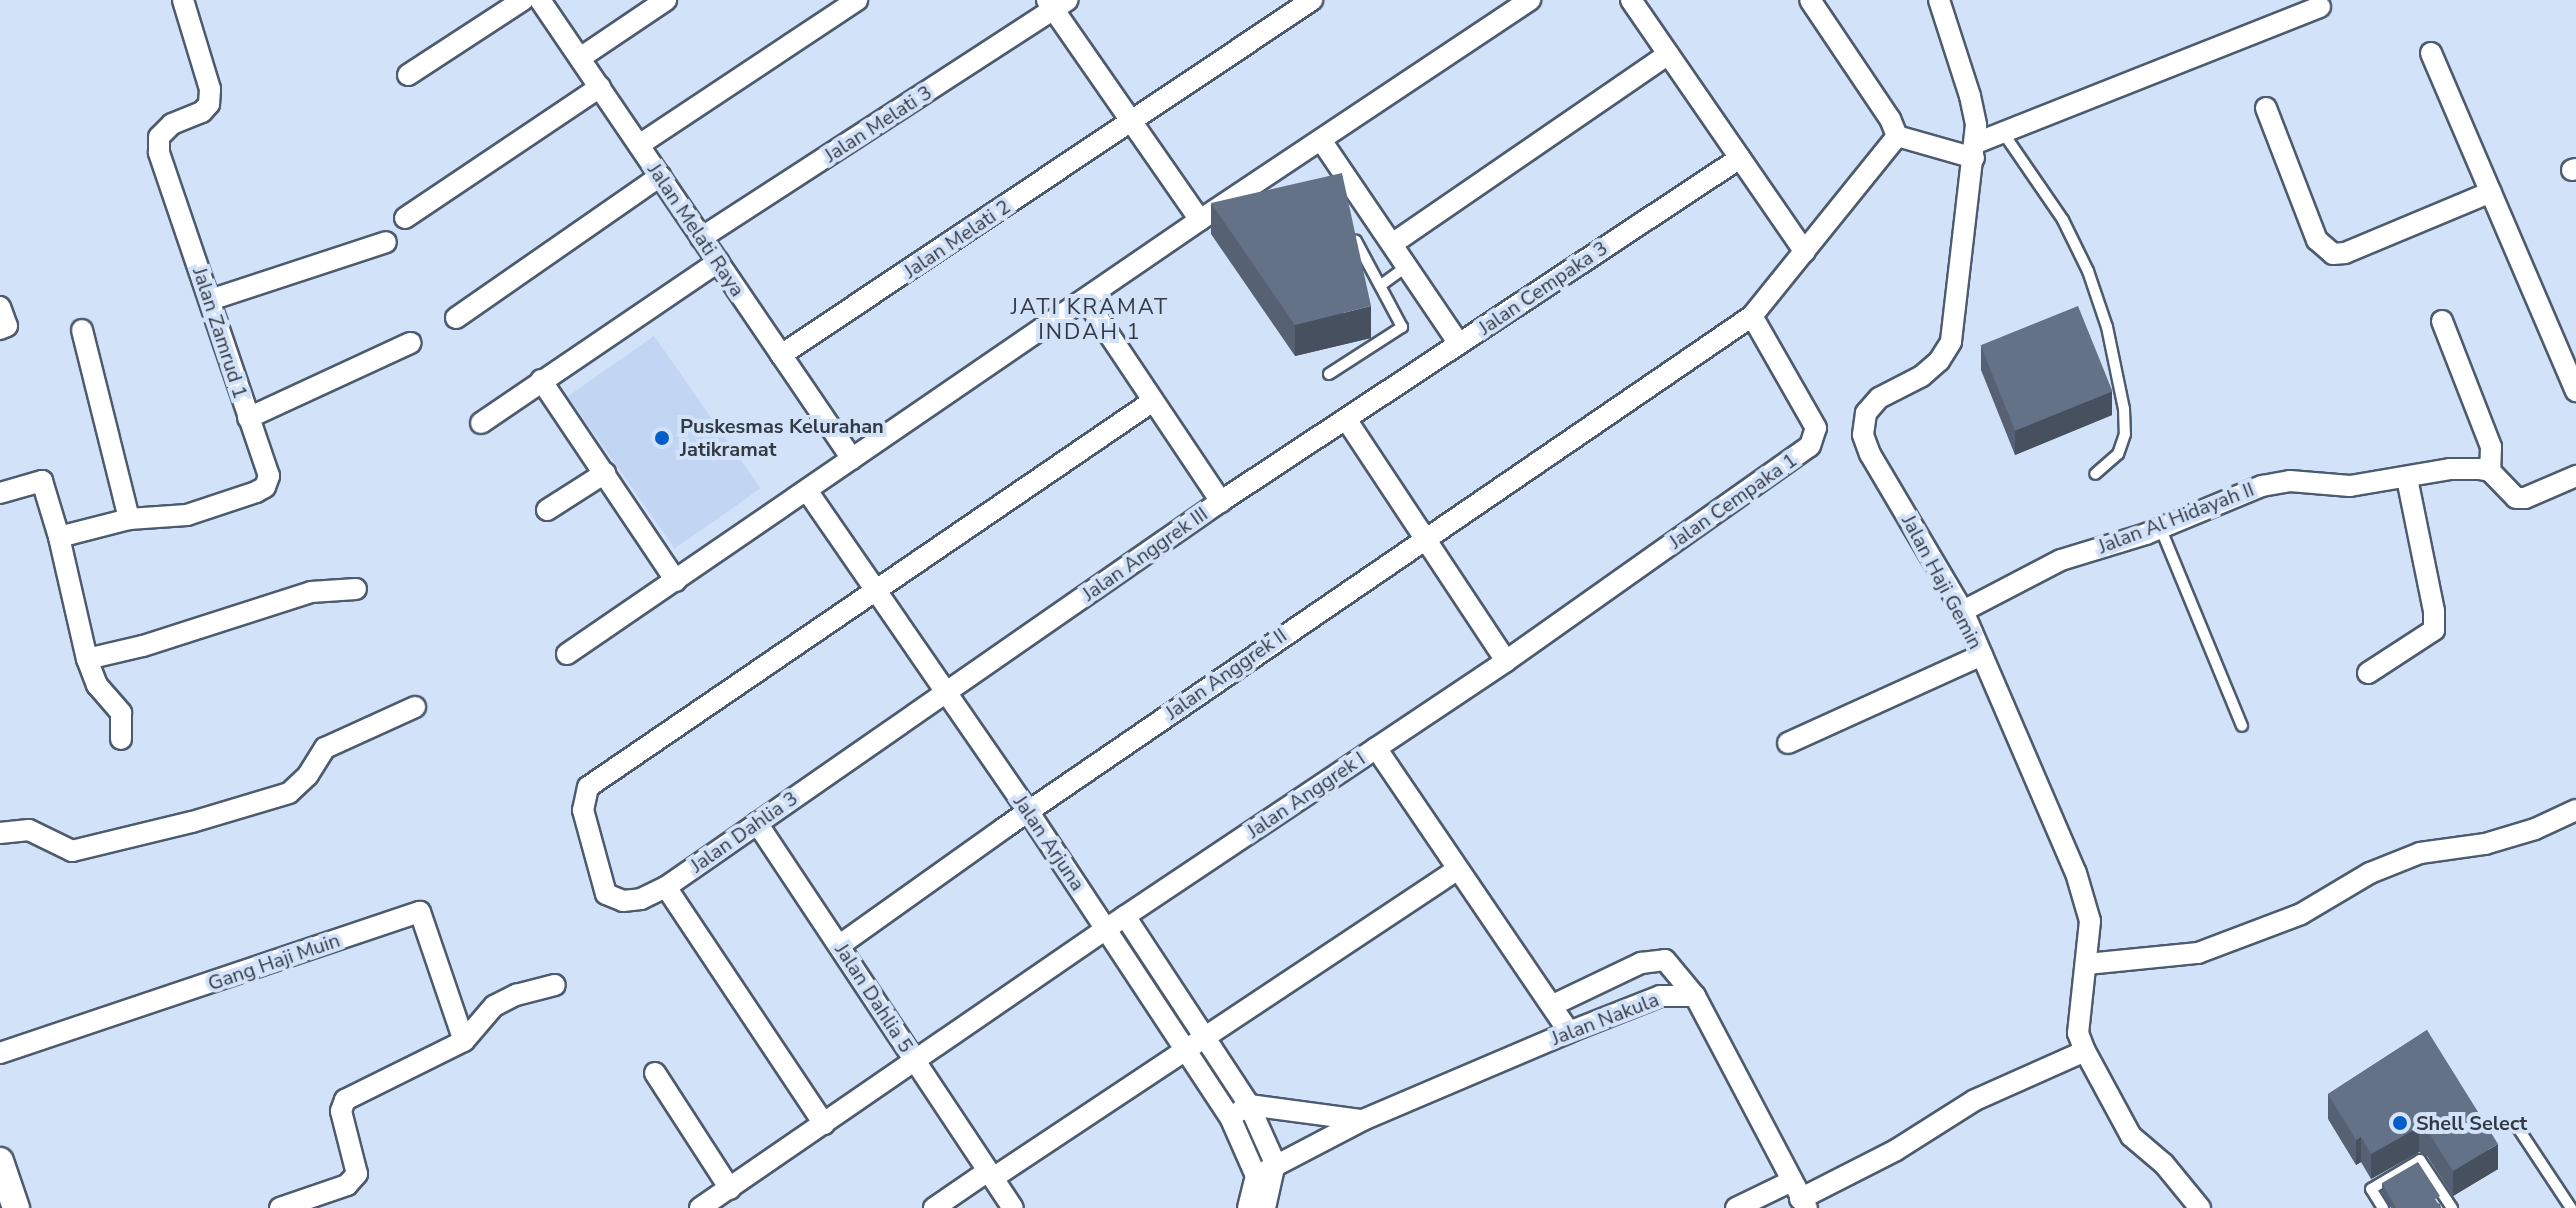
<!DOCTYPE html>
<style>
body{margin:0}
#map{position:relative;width:2576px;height:1208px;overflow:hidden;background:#d2e2f9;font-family:"Nunito Sans",sans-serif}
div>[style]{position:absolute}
.built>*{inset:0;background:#c2d6f4;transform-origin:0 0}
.roads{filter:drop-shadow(2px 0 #4d5b6e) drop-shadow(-2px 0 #4d5b6e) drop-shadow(0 2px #4d5b6e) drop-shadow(0 -2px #4d5b6e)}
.service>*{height:10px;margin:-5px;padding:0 5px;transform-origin:5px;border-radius:5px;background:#fff}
.minor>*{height:20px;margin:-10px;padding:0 10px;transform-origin:10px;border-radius:10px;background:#fff}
.tertiary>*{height:26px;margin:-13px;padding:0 13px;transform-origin:13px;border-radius:13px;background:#fff}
.wall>*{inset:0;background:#566274}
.shaded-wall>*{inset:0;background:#46505e}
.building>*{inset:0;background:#647287;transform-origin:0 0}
.dots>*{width:22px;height:22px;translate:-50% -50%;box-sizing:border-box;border:4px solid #d2e2f9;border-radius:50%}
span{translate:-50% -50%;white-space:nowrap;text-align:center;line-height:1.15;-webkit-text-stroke:8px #d2e2f9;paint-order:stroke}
.street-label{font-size:20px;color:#343a43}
.poi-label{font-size:20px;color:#343a43;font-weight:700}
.left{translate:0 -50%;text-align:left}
.neighbourhood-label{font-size:22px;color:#343a43;letter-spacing:2px}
</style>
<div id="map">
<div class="built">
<i style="left:654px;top:336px;width:186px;height:105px;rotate:55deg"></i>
</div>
<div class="roads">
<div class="service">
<i style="left:2004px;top:134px;width:104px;rotate:55.5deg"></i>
<i style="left:2063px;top:220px;width:57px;rotate:63.9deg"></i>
<i style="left:2088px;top:271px;width:59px;rotate:71.3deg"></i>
<i style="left:2107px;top:327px;width:84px;rotate:78.3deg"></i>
<i style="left:2124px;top:409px;width:25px;rotate:88deg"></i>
<i style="left:2125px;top:434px;width:21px;rotate:109deg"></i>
<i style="left:2118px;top:454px;width:30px;rotate:139deg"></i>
<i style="left:1381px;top:285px;width:32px;rotate:-36deg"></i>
<i style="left:1329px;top:374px;width:87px;rotate:-32.8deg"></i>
<i style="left:1402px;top:327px;width:98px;rotate:-118.1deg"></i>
<i style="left:2160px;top:527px;width:215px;rotate:67.6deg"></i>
<i style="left:2516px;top:1125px;width:100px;rotate:56.5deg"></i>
<i style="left:2383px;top:1208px;width:22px;rotate:-122deg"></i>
<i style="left:2371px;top:1189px;width:57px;rotate:-30.6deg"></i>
<i style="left:2420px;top:1160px;width:58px;rotate:56.3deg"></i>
</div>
<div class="minor">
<i style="left:540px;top:0;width:555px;rotate:55.79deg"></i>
<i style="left:1047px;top:0;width:268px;rotate:55.2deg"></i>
<i style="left:1631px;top:0;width:306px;rotate:55.4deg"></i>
<i style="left:1939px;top:0;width:101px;rotate:72.1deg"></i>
<i style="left:1970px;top:96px;width:30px;rotate:78deg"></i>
<i style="left:1976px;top:125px;width:218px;rotate:96.6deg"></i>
<i style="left:1951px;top:342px;width:22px;rotate:122deg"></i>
<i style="left:1939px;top:361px;width:23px;rotate:139deg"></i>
<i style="left:1922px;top:376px;width:48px;rotate:152.9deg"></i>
<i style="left:1879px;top:398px;width:20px;rotate:131deg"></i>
<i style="left:1866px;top:413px;width:22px;rotate:98deg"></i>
<i style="left:1863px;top:435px;width:20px;rotate:70deg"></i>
<i style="left:1870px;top:454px;width:182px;rotate:59.4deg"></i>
<i style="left:1963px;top:611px;width:285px;rotate:66.7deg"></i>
<i style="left:2076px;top:873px;width:50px;rotate:73.7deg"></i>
<i style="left:2090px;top:921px;width:113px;rotate:96.1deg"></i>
<i style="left:2078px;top:1033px;width:19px;rotate:69deg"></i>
<i style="left:2085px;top:1051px;width:97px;rotate:61.6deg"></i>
<i style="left:2131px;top:1136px;width:43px;rotate:40.3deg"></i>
<i style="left:2164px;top:1164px;width:57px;rotate:50.7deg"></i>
<i style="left:2431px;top:53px;width:368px;rotate:66.8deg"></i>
<i style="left:580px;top:58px;width:104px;rotate:-34deg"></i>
<i style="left:408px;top:75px;width:137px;rotate:-33.1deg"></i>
<i style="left:2266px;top:108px;width:142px;rotate:68.9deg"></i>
<i style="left:2317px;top:240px;width:21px;rotate:41deg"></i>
<i style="left:2333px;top:254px;width:12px;rotate:-5deg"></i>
<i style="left:2345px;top:253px;width:158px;rotate:-22.7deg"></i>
<i style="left:1897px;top:136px;width:80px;rotate:15.9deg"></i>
<i style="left:1321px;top:140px;width:246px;rotate:55.9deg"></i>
<i style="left:1976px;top:143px;width:370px;rotate:-21.6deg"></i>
<i style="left:639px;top:145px;width:262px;rotate:-33.6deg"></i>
<i style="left:2572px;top:170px;width:4px;rotate:-14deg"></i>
<i style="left:405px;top:218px;width:235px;rotate:-33.9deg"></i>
<i style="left:701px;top:238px;width:437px;rotate:-33deg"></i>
<i style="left:1392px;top:244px;width:335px;rotate:-34.5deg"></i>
<i style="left:210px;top:300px;width:185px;rotate:-18.2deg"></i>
<i style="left:1086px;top:300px;width:243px;rotate:56.2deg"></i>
<i style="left:0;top:307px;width:20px;rotate:70deg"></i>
<i style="left:7px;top:326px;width:8px;rotate:157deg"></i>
<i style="left:456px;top:318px;width:249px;rotate:-34.8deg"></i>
<i style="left:2442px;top:321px;width:135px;rotate:68.7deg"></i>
<i style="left:2491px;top:447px;width:24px;rotate:92deg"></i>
<i style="left:82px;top:330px;width:195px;rotate:76deg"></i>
<i style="left:781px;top:355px;width:639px;rotate:-33.76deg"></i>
<i style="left:541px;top:380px;width:242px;rotate:56.1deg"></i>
<i style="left:1153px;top:401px;width:684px;rotate:145.66deg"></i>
<i style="left:588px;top:787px;width:24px;rotate:102deg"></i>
<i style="left:583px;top:810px;width:87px;rotate:74.7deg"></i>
<i style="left:606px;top:894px;width:18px;rotate:22deg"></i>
<i style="left:623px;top:901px;width:18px;rotate:-6deg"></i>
<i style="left:641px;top:899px;width:28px;rotate:-26deg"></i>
<i style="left:666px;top:887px;width:671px;rotate:-34.8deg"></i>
<i style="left:1217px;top:504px;width:627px;rotate:-33.49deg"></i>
<i style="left:248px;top:418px;width:179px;rotate:-24.8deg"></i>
<i style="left:1346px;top:419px;width:290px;rotate:56.5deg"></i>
<i style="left:481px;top:423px;width:287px;rotate:-34.2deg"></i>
<i style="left:808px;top:492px;width:388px;rotate:55.4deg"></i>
<i style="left:1028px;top:811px;width:367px;rotate:56.6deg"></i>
<i style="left:1230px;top:1117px;width:64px;rotate:66.2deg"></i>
<i style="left:1256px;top:1176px;width:33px;rotate:104deg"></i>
<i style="left:0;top:493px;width:44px;rotate:-15.9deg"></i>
<i style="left:42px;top:481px;width:59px;rotate:73.1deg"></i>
<i style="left:59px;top:537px;width:125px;rotate:77.1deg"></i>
<i style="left:87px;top:659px;width:57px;rotate:-13.1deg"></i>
<i style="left:143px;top:646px;width:176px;rotate:-17.8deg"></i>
<i style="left:311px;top:592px;width:45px;rotate:-3.8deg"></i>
<i style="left:547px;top:510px;width:69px;rotate:-32.5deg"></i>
<i style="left:59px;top:537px;width:72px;rotate:-14.4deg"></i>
<i style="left:129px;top:519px;width:58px;rotate:-3.9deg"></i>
<i style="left:187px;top:515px;width:73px;rotate:-18.4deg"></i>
<i style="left:256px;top:492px;width:10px;rotate:-29deg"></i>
<i style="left:265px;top:487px;width:12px;rotate:-70deg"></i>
<i style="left:269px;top:476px;width:342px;rotate:-108.8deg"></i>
<i style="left:159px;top:152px;width:15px;rotate:-90deg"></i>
<i style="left:159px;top:137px;width:18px;rotate:-45deg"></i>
<i style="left:172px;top:124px;width:32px;rotate:-22deg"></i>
<i style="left:202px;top:112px;width:11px;rotate:-49deg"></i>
<i style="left:209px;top:104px;width:15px;rotate:-86deg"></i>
<i style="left:210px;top:89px;width:93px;rotate:-106.9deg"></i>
<i style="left:1963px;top:611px;width:110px;rotate:-27.5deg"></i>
<i style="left:2061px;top:560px;width:89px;rotate:-17deg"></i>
<i style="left:2146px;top:534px;width:126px;rotate:-22.5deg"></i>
<i style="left:2262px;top:486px;width:28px;rotate:-10deg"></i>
<i style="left:2290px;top:481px;width:60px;rotate:4.8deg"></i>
<i style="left:2350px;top:486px;width:101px;rotate:-9.6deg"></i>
<i style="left:2450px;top:469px;width:29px"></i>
<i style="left:2479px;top:469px;width:11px;rotate:10deg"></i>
<i style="left:2490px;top:471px;width:37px;rotate:46deg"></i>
<i style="left:2516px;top:498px;width:9px"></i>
<i style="left:2525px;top:498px;width:56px;rotate:-23.3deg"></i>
<i style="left:567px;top:654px;width:767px;rotate:-34.44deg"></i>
<i style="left:1200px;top:220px;width:397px;rotate:-33.7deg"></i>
<i style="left:87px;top:659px;width:28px;rotate:69deg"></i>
<i style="left:97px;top:685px;width:37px;rotate:49deg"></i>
<i style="left:121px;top:713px;width:26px;rotate:90deg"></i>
<i style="left:2368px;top:673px;width:79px;rotate:-33.1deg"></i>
<i style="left:2434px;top:630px;width:19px;rotate:-90deg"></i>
<i style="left:2434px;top:611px;width:136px;rotate:-101.5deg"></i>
<i style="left:1788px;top:743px;width:213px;rotate:-24.4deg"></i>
<i style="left:1376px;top:748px;width:343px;rotate:55.8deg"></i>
<i style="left:757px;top:823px;width:462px;rotate:56.4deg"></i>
<i style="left:0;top:833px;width:29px;rotate:-6deg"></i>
<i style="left:29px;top:830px;width:48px;rotate:26deg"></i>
<i style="left:72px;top:851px;width:123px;rotate:-13.6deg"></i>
<i style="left:192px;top:822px;width:101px;rotate:-16.6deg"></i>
<i style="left:289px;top:793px;width:26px;rotate:-43deg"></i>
<i style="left:308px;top:775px;width:32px;rotate:-58deg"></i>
<i style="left:325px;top:748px;width:99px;rotate:-24.5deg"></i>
<i style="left:666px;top:887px;width:285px;rotate:56.3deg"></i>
<i style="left:1125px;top:916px;width:226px;rotate:56.7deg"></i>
<i style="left:1249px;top:1105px;width:64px;rotate:65.9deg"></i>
<i style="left:1275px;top:1163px;width:46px;rotate:102.5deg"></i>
<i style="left:840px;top:945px;width:201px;rotate:-35.5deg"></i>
<i style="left:1004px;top:828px;width:906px;rotate:-34.39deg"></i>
<i style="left:2087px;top:964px;width:112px;rotate:-5.7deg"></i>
<i style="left:2198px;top:953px;width:110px;rotate:-20.7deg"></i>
<i style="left:2301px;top:914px;width:80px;rotate:-30.7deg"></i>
<i style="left:2370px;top:873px;width:54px;rotate:-21.8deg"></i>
<i style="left:2420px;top:853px;width:66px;rotate:-7.9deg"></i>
<i style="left:2485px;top:844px;width:52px;rotate:-16.7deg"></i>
<i style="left:2535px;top:829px;width:45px;rotate:-24.9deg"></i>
<i style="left:1553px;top:1005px;width:98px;rotate:-25.5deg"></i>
<i style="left:1641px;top:963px;width:24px;rotate:-7deg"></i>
<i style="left:1665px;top:960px;width:47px;rotate:50.2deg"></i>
<i style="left:1695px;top:996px;width:240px;rotate:62.2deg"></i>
<i style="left:0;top:1053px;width:443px;rotate:-18.6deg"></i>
<i style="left:420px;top:912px;width:136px;rotate:71.2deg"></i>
<i style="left:655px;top:1073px;width:138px;rotate:57.1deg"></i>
<i style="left:1240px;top:1111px;width:11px;rotate:-34deg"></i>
<i style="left:1249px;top:1105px;width:114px;rotate:7.6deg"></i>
<i style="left:1256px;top:1176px;width:121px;rotate:-27.6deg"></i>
<i style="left:1363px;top:1120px;width:224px;rotate:-23.1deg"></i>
<i style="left:1569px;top:1032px;width:98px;rotate:-21.6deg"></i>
<i style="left:1660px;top:996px;width:35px"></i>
<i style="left:993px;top:1178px;width:558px;rotate:-33.6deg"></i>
<i style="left:1800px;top:1199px;width:108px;rotate:-27deg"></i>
<i style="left:1896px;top:1150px;width:93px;rotate:-32.3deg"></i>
<i style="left:1975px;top:1100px;width:120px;rotate:-24deg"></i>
<i style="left:280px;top:1208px;width:71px;rotate:-18.9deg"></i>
<i style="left:347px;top:1185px;width:15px;rotate:-48deg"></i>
<i style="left:357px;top:1174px;width:65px;rotate:-104.3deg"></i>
<i style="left:341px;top:1111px;width:12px;rotate:-70deg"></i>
<i style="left:345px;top:1100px;width:133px;rotate:-26.4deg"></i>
<i style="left:464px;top:1041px;width:46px;rotate:-49.4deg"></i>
<i style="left:494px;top:1006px;width:25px;rotate:-27deg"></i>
<i style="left:516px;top:995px;width:40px;rotate:-14.4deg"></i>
<i style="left:700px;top:1208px;width:493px;rotate:-34.5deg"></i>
<i style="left:1106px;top:929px;width:481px;rotate:-33.8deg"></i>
<i style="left:1506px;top:661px;width:372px;rotate:-35.3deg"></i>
<i style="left:1810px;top:446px;width:19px;rotate:-72deg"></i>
<i style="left:1816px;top:428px;width:129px;rotate:-119.7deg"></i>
<i style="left:1752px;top:316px;width:231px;rotate:-51.1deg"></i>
<i style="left:1897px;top:136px;width:18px;rotate:-112deg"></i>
<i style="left:1890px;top:119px;width:143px;rotate:-123.9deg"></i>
<i style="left:934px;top:1208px;width:65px;rotate:-34.4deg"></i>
<i style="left:1736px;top:1208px;width:62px;rotate:-25.7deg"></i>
</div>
<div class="tertiary">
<i style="left:0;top:1161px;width:50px;rotate:71.2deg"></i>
</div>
</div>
<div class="wall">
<i style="clip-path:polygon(1211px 203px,1371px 338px,1295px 356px,1211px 234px)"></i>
<i style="clip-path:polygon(1981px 346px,2112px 415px,2015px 455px,1981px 370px)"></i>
<i style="clip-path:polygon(2427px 1030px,2498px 1169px,2453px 1196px,2427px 1156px,2419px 1152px,2371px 1179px,2361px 1162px,2356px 1165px,2328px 1119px,2328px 1094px)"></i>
<i style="clip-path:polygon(2382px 1183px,2440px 1204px,2441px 1208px,2391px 1208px,2382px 1192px)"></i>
</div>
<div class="shaded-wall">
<i style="clip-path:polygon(1371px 306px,1371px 338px,1295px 356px,1295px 325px)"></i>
<i style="clip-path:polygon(2112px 391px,2112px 415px,2015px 455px,2015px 430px)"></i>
<i style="clip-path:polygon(2419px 1127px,2419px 1152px,2371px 1179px,2371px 1154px)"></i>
<i style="clip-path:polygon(2361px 1137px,2361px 1162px,2356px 1165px,2356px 1140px)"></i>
<i style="clip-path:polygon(2498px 1144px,2498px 1169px,2453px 1196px,2453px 1171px)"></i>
</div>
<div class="building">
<i style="clip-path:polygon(1342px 173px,1371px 306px,1295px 325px,1211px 203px)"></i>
<i style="left:2078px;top:306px;width:92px;height:105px;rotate:68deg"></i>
<i style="clip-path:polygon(2427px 1030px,2498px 1144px,2453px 1171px,2427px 1130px,2419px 1127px,2371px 1154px,2361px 1137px,2356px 1140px,2328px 1094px)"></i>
<i style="clip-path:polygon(2418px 1162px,2440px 1196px,2435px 1199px,2441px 1208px,2396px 1208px,2382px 1183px)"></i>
</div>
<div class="dots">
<i style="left:662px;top:438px;background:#045ec7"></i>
<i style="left:2400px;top:1123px;background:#045ec7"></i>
</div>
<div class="street-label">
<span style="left:878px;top:124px;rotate:-33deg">Jalan Melati 3</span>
<span style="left:696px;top:230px;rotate:56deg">Jalan Melati Raya</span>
<span style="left:957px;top:239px;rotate:-34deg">Jalan Melati 2</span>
<span style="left:1543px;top:288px;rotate:-34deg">Jalan Cempaka 3</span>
<span style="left:220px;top:333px;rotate:72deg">Jalan Zamrud 1</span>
<span style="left:1733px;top:501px;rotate:-35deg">Jalan Cempaka 1</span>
<span style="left:2176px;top:518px;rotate:-21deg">Jalan Al Hidayah II</span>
<span style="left:1145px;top:554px;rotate:-35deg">Jalan Anggrek III</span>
<span style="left:1942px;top:582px;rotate:62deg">Jalan Haji Gemin</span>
<span style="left:1226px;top:674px;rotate:-35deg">Jalan Anggrek II</span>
<span style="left:1306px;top:795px;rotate:-34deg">Jalan Anggrek I</span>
<span style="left:744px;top:832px;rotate:-35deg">Jalan Dahlia 3</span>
<span style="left:1049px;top:843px;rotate:56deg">Jalan Arjuna</span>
<span style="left:274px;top:962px;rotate:-19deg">Gang Haji Muin</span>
<span style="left:874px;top:998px;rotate:57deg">Jalan Dahlia 5</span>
<span style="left:1605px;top:1019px;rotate:-21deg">Jalan Nakula</span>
</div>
<div class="poi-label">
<span class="left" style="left:680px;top:438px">Puskesmas Kelurahan<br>Jatikramat</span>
<span class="left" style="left:2416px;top:1123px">Shell Select</span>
</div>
<div class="neighbourhood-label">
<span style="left:1090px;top:320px">JATI KRAMAT<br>INDAH 1</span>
</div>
</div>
